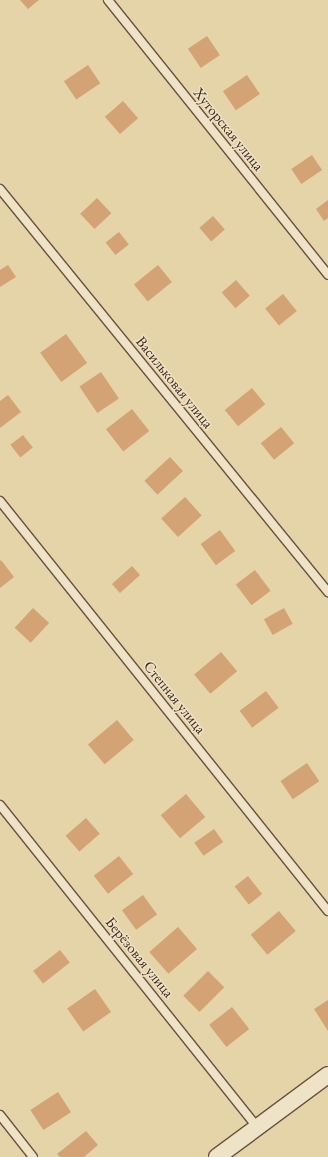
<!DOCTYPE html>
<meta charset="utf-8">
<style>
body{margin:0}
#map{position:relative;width:328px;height:1157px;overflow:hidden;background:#e5d4a7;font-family:"EB Garamond",serif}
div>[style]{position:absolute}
.building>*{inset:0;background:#d3a376;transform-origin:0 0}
.roads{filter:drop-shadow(1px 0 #695240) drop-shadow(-1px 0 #695240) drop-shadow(0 1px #695240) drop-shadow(0 -1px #695240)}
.lane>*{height:8px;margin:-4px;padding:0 4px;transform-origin:4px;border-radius:4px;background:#eee3c6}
.street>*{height:16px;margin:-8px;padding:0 8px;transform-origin:8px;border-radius:8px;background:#eee3c6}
span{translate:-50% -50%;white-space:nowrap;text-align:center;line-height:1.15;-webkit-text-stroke:3px #eee3c6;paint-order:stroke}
.street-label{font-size:15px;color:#40271e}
</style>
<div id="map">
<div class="building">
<i style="clip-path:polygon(20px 0,39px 0,28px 9px)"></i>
<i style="left:207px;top:36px;width:23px;height:23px;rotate:56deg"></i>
<i style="left:88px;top:65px;width:22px;height:29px;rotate:56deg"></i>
<i style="left:247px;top:75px;width:23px;height:29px;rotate:56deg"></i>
<i style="left:123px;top:101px;width:23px;height:24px;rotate:49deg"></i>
<i style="left:312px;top:155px;width:18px;height:25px;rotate:56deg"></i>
<i style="left:97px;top:198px;width:21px;height:23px;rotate:47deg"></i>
<i style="clip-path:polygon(328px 200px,328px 218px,324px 221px,316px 209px)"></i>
<i style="left:213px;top:216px;width:18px;height:18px;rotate:49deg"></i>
<i style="left:119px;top:232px;width:16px;height:17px;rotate:52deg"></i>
<i style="clip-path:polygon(8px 265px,16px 277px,0 287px,0 270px)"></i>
<i style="left:158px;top:265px;width:22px;height:31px;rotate:51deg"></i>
<i style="left:236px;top:280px;width:21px;height:19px;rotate:49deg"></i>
<i style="left:283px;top:294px;width:22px;height:23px;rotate:51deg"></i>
<i style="left:66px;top:334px;width:36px;height:32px;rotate:54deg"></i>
<i style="left:101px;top:372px;width:32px;height:26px;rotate:56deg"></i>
<i style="left:252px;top:388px;width:21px;height:35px;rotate:51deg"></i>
<i style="clip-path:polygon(8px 395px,21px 412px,0 428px,0 401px)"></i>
<i style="left:132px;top:409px;width:28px;height:33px;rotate:52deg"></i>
<i style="left:281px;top:427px;width:21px;height:26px;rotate:51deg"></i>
<i style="left:23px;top:435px;width:16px;height:16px;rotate:52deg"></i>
<i style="left:170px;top:457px;width:19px;height:35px;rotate:47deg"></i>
<i style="left:185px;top:497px;width:25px;height:32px;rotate:48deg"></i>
<i style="left:220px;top:530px;width:26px;height:24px;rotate:54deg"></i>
<i style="clip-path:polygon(1px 560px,14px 577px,0 588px,0 561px)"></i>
<i style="left:132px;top:566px;width:12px;height:27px;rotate:48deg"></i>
<i style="left:255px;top:570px;width:26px;height:24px;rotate:53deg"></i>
<i style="left:33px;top:608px;width:22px;height:27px;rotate:43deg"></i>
<i style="left:284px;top:608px;width:18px;height:23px;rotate:61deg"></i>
<i style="left:221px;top:652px;width:25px;height:35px;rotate:50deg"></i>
<i style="left:266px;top:691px;width:21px;height:33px;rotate:53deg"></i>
<i style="left:117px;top:720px;width:26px;height:38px;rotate:50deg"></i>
<i style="left:307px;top:763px;width:22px;height:32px;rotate:56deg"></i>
<i style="left:186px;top:794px;width:30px;height:33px;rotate:50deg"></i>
<i style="left:86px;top:818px;width:21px;height:27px;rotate:49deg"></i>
<i style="left:214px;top:829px;width:16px;height:24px;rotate:55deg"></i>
<i style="left:119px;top:856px;width:23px;height:32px;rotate:52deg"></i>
<i style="left:248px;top:876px;width:23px;height:17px;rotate:52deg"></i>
<i style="left:143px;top:895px;width:24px;height:26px;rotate:54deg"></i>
<i style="left:279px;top:911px;width:26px;height:37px;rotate:50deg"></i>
<i style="left:178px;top:927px;width:29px;height:38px;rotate:49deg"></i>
<i style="left:60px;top:950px;width:16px;height:34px;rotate:52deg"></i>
<i style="left:208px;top:971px;width:23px;height:35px;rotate:45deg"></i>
<i style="left:95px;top:989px;width:28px;height:34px;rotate:55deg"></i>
<i style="clip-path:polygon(328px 1000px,328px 1031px,314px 1009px)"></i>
<i style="left:232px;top:1007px;width:28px;height:29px;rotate:52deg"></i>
<i style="left:58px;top:1092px;width:24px;height:33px;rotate:57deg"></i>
<i style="clip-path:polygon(86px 1131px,98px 1145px,84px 1157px,60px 1157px,57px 1154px)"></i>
</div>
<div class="roads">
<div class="lane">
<i style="left:108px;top:0;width:352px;rotate:51.3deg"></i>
<i style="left:0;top:189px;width:520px;rotate:50.86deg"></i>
<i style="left:0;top:501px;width:525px;rotate:51.34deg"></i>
<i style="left:0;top:805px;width:412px;rotate:51.4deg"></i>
<i style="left:0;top:1115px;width:53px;rotate:51.8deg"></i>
</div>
<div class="street">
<i style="left:217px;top:1157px;width:138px;rotate:-36.5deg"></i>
</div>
</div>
<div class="street-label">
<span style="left:229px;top:129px;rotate:51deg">Хуторская улица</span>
<span style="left:175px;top:382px;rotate:51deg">Васильковая улица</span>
<span style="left:175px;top:697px;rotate:51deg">Степная улица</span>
<span style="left:140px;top:957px;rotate:51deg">Берёзовая улица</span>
</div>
</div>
